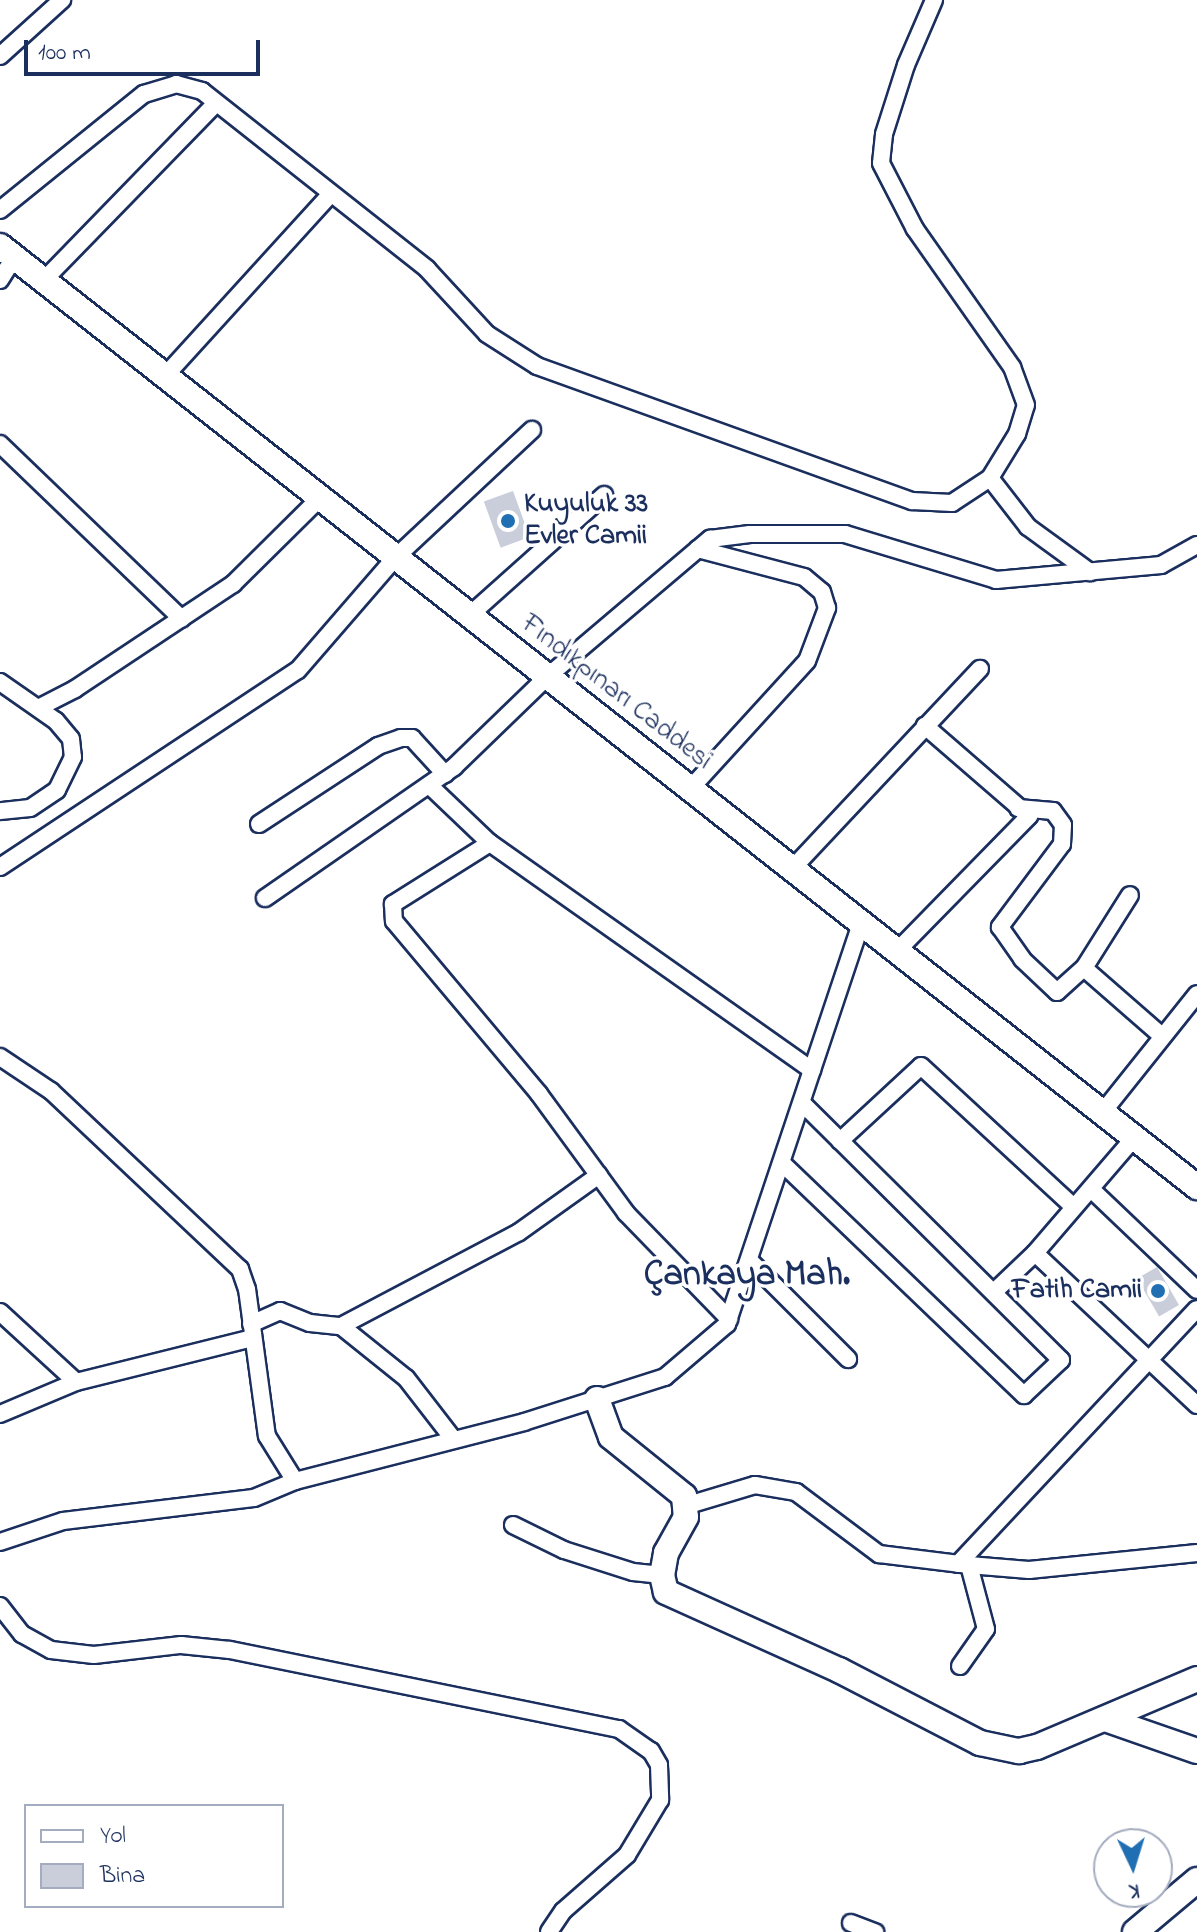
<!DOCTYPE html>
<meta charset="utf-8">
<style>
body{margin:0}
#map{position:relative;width:1197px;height:1932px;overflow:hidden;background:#fff;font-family:"Indie Flower",sans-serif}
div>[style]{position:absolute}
.building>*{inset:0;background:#caceda;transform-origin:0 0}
.roads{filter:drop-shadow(2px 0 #1b2f5e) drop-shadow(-2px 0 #1b2f5e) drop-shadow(0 2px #1b2f5e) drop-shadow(0 -2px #1b2f5e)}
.street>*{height:16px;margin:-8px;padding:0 8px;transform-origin:8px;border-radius:8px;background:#fff}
.secondary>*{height:24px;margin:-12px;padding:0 12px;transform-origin:12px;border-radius:12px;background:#fff}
.dots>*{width:22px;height:22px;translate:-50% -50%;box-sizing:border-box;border:4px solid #fff;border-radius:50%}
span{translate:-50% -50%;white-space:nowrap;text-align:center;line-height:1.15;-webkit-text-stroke:7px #fff;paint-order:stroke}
.poi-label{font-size:28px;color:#1b2f5e;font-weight:700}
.left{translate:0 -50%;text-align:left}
.right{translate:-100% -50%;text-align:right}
.street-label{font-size:28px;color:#1b2f5e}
.district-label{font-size:36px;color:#1b2f5e;font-weight:700}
.legend{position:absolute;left:24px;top:1804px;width:260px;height:104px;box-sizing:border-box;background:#fff;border:2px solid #a4acbf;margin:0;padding:10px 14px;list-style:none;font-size:24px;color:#1b2f5e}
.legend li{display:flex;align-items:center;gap:16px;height:40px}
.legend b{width:40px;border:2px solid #a4acbf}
.north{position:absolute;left:1093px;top:1828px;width:80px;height:80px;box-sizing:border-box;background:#fff;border:2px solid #a4acbf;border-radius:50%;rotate:176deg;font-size:22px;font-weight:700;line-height:32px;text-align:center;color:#1b2f5e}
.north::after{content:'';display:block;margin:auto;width:28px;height:36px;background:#1f6fb2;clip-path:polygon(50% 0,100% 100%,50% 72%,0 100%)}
.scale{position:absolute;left:24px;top:40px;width:236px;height:36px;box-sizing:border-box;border:4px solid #1b2f5e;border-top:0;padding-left:10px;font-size:24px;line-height:28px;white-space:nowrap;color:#1b2f5e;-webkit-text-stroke:6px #fff;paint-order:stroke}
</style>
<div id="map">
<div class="building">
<i style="left:513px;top:491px;width:49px;height:31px;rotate:70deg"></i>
<i style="left:1157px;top:1267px;width:44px;height:23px;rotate:60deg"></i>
</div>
<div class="roads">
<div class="street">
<i style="left:0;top:56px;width:84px;rotate:-42.1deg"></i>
<i style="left:0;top:210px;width:185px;rotate:-38.9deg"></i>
<i style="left:144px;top:94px;width:34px;rotate:-17deg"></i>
<i style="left:176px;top:84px;width:27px;rotate:15deg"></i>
<i style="left:202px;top:91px;width:287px;rotate:38.3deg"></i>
<i style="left:427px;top:269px;width:88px;rotate:47.3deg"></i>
<i style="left:487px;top:334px;width:59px;rotate:32.6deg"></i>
<i style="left:537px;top:366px;width:399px;rotate:19.8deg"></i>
<i style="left:912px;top:501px;width:40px;rotate:2.9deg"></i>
<i style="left:952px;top:503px;width:45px;rotate:-33.3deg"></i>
<i style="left:990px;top:478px;width:52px;rotate:-58.5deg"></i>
<i style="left:1017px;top:434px;width:30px;rotate:-73deg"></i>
<i style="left:1026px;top:405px;width:40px;rotate:-110.2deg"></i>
<i style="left:1012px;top:367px;width:169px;rotate:-125.1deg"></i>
<i style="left:915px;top:229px;width:74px;rotate:-117.3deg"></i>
<i style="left:881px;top:163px;width:29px;rotate:-84deg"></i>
<i style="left:884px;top:134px;width:72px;rotate:-72.3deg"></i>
<i style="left:906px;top:65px;width:71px;rotate:-66.7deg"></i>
<i style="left:45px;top:279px;width:245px;rotate:-45.8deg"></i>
<i style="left:0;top:280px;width:26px;rotate:-58deg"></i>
<i style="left:165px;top:376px;width:244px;rotate:-47.7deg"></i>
<i style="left:0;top:444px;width:252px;rotate:43.9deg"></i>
<i style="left:990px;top:478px;width:62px;rotate:52.2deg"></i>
<i style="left:1028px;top:527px;width:77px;rotate:36deg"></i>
<i style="left:470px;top:615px;width:180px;rotate:-41.8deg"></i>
<i style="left:0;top:682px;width:68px;rotate:34.9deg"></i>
<i style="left:56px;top:721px;width:23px;rotate:50deg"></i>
<i style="left:71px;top:739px;width:18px;rotate:84deg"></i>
<i style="left:73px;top:757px;width:37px;rotate:116deg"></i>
<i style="left:57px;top:790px;width:32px;rotate:146deg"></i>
<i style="left:30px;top:808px;width:30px;rotate:174deg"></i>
<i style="left:38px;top:708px;width:42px;rotate:-27.2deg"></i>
<i style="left:75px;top:689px;width:190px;rotate:-33.6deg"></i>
<i style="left:233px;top:584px;width:122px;rotate:-44.7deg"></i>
<i style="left:429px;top:785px;width:84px;rotate:43.6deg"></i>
<i style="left:490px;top:843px;width:394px;rotate:35.2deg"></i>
<i style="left:690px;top:789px;width:173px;rotate:-47.6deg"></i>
<i style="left:807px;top:661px;width:57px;rotate:-69.3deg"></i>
<i style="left:827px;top:608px;width:17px;rotate:-107deg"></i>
<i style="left:822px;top:592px;width:23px;rotate:-140deg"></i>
<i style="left:804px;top:577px;width:110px;rotate:-165.2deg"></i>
<i style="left:1018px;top:808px;width:35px;rotate:5deg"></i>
<i style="left:1053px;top:811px;width:17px;rotate:54deg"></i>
<i style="left:1063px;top:825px;width:19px;rotate:93deg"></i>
<i style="left:1062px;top:844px;width:104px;rotate:126.8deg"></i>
<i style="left:1000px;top:927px;width:39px;rotate:55deg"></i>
<i style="left:1022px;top:959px;width:48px;rotate:43.3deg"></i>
<i style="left:1057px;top:992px;width:36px;rotate:-42deg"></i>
<i style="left:1084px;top:968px;width:86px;rotate:-57.8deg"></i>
<i style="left:259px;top:824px;width:142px;rotate:-33.2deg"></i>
<i style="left:378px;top:746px;width:24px;rotate:-19deg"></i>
<i style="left:401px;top:738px;width:11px"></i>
<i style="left:412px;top:738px;width:49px;rotate:47.5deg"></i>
<i style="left:490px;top:843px;width:115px;rotate:147.8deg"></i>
<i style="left:393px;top:904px;width:17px;rotate:87deg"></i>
<i style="left:394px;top:921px;width:226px;rotate:50deg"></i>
<i style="left:539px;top:1094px;width:147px;rotate:53.8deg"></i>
<i style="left:626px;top:1213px;width:148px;rotate:45.8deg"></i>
<i style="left:0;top:867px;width:357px;rotate:-33.5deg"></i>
<i style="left:298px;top:670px;width:147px;rotate:-49.1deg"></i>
<i style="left:394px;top:559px;width:189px;rotate:-43.1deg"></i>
<i style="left:791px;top:870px;width:276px;rotate:-46.8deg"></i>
<i style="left:265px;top:898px;width:230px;rotate:-34.7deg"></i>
<i style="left:454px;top:767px;width:129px;rotate:-44.1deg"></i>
<i style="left:547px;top:677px;width:214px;rotate:-40.3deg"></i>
<i style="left:710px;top:539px;width:40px;rotate:-7.1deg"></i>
<i style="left:750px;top:534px;width:95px"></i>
<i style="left:845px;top:534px;width:158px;rotate:16.9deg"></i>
<i style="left:996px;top:580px;width:166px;rotate:-5.2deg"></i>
<i style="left:1161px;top:565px;width:41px;rotate:-29.1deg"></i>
<i style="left:897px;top:951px;width:189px;rotate:-45.6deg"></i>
<i style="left:1029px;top:816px;width:138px;rotate:-139.1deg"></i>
<i style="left:1084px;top:968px;width:103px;rotate:41.1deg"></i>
<i style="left:0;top:1057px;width:61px;rotate:33.7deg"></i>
<i style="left:51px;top:1091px;width:260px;rotate:43.3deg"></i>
<i style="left:240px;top:1269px;width:21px;rotate:71deg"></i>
<i style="left:247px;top:1289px;width:148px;rotate:82.3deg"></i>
<i style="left:267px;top:1436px;width:53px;rotate:58.1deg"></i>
<i style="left:1102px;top:1113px;width:152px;rotate:-51.4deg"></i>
<i style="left:840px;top:1141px;width:110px;rotate:-42.8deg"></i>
<i style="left:921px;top:1066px;width:208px;rotate:42.7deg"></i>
<i style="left:783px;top:1164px;width:334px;rotate:43.8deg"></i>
<i style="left:1024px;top:1395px;width:51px;rotate:-43.4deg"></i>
<i style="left:1061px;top:1360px;width:365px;rotate:-135.2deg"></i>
<i style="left:1091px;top:1189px;width:146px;rotate:43.6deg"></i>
<i style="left:1035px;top:1253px;width:222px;rotate:43.2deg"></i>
<i style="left:752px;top:1263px;width:136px;rotate:45deg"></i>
<i style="left:995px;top:1291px;width:55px;rotate:-43.5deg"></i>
<i style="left:1035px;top:1253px;width:152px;rotate:-49.3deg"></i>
<i style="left:0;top:1312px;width:103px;rotate:42.6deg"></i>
<i style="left:251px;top:1324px;width:32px;rotate:-24deg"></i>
<i style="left:280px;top:1311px;width:32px;rotate:22deg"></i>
<i style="left:310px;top:1323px;width:31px;rotate:6deg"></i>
<i style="left:341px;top:1326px;width:83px;rotate:38.7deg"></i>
<i style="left:406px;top:1378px;width:78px;rotate:52.3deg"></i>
<i style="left:341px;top:1326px;width:201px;rotate:-27.8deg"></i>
<i style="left:519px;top:1232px;width:98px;rotate:-35.5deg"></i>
<i style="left:0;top:1414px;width:82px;rotate:-22.8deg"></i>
<i style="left:76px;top:1382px;width:181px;rotate:-14deg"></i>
<i style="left:685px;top:1506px;width:73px;rotate:-16.7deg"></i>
<i style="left:755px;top:1485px;width:42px;rotate:9.7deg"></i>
<i style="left:796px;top:1492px;width:104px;rotate:36.8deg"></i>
<i style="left:879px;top:1554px;width:91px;rotate:7deg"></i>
<i style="left:969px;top:1565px;width:60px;rotate:4.8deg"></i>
<i style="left:1029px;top:1570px;width:169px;rotate:-5.8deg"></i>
<i style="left:513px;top:1525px;width:57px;rotate:26.1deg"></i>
<i style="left:564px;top:1550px;width:72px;rotate:17.7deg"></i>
<i style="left:633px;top:1572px;width:29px;rotate:6deg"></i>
<i style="left:0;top:1542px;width:66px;rotate:-18.4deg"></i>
<i style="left:63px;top:1521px;width:192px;rotate:-6.9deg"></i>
<i style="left:254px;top:1498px;width:44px;rotate:-22.5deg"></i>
<i style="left:295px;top:1481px;width:236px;rotate:-14.4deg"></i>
<i style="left:524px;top:1422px;width:148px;rotate:-17.7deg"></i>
<i style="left:665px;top:1377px;width:82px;rotate:-40.5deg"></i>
<i style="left:727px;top:1324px;width:423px;rotate:-71.5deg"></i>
<i style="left:958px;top:1564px;width:349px;rotate:-46.9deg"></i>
<i style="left:0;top:1606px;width:36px;rotate:52deg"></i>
<i style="left:22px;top:1634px;width:33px;rotate:29deg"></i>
<i style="left:51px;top:1650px;width:43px;rotate:6.6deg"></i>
<i style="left:94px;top:1655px;width:88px;rotate:-6.6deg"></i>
<i style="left:181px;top:1645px;width:49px;rotate:5.8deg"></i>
<i style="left:230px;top:1650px;width:397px;rotate:11.5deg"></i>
<i style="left:619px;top:1729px;width:39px;rotate:35deg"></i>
<i style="left:651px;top:1751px;width:16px;rotate:60deg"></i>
<i style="left:659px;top:1765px;width:35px;rotate:88deg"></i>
<i style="left:660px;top:1800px;width:64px;rotate:121deg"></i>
<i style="left:627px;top:1855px;width:85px;rotate:138.8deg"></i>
<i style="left:563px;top:1911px;width:25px;rotate:124deg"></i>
<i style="left:960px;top:1666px;width:45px;rotate:-54.9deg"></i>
<i style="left:986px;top:1629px;width:66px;rotate:-104.9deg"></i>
<i style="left:851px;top:1923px;width:26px;rotate:21deg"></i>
</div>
<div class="secondary">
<i style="left:0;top:246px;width:1523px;rotate:38.17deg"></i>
<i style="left:597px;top:1399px;width:40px;rotate:69.8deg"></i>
<i style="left:611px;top:1437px;width:94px;rotate:38.9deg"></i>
<i style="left:684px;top:1496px;width:21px;rotate:85deg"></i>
<i style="left:686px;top:1517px;width:41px;rotate:119.1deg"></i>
<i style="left:666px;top:1553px;width:22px;rotate:100deg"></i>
<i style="left:662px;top:1575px;width:17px;rotate:77deg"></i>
<i style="left:666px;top:1592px;width:190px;rotate:24.3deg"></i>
<i style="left:839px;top:1670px;width:159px;rotate:27.4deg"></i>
<i style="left:980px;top:1743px;width:40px;rotate:12deg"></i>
<i style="left:1019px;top:1751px;width:18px;rotate:-13deg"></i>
<i style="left:1037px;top:1747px;width:174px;rotate:-23deg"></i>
<i style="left:1105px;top:1719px;width:97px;rotate:19.2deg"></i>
<i style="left:1135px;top:1932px;width:81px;rotate:-40deg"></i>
</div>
</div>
<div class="dots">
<i style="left:508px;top:521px;background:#1f6fb2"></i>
<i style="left:1158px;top:1291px;background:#1f6fb2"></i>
</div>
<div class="poi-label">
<span class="left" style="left:524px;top:521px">Kuyuluk 33<br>Evler Camii</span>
<span class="right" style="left:1142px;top:1291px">Fatih Camii</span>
</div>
<div class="street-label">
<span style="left:616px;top:693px;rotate:38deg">Fındıkpınarı Caddesi</span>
</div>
<div class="district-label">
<span style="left:747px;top:1276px">Çankaya Mah.</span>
</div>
<ul class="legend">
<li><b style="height:10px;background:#fff"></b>Yol</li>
<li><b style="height:22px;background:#caceda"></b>Bina</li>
</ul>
<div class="north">K</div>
<div class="scale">100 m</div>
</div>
